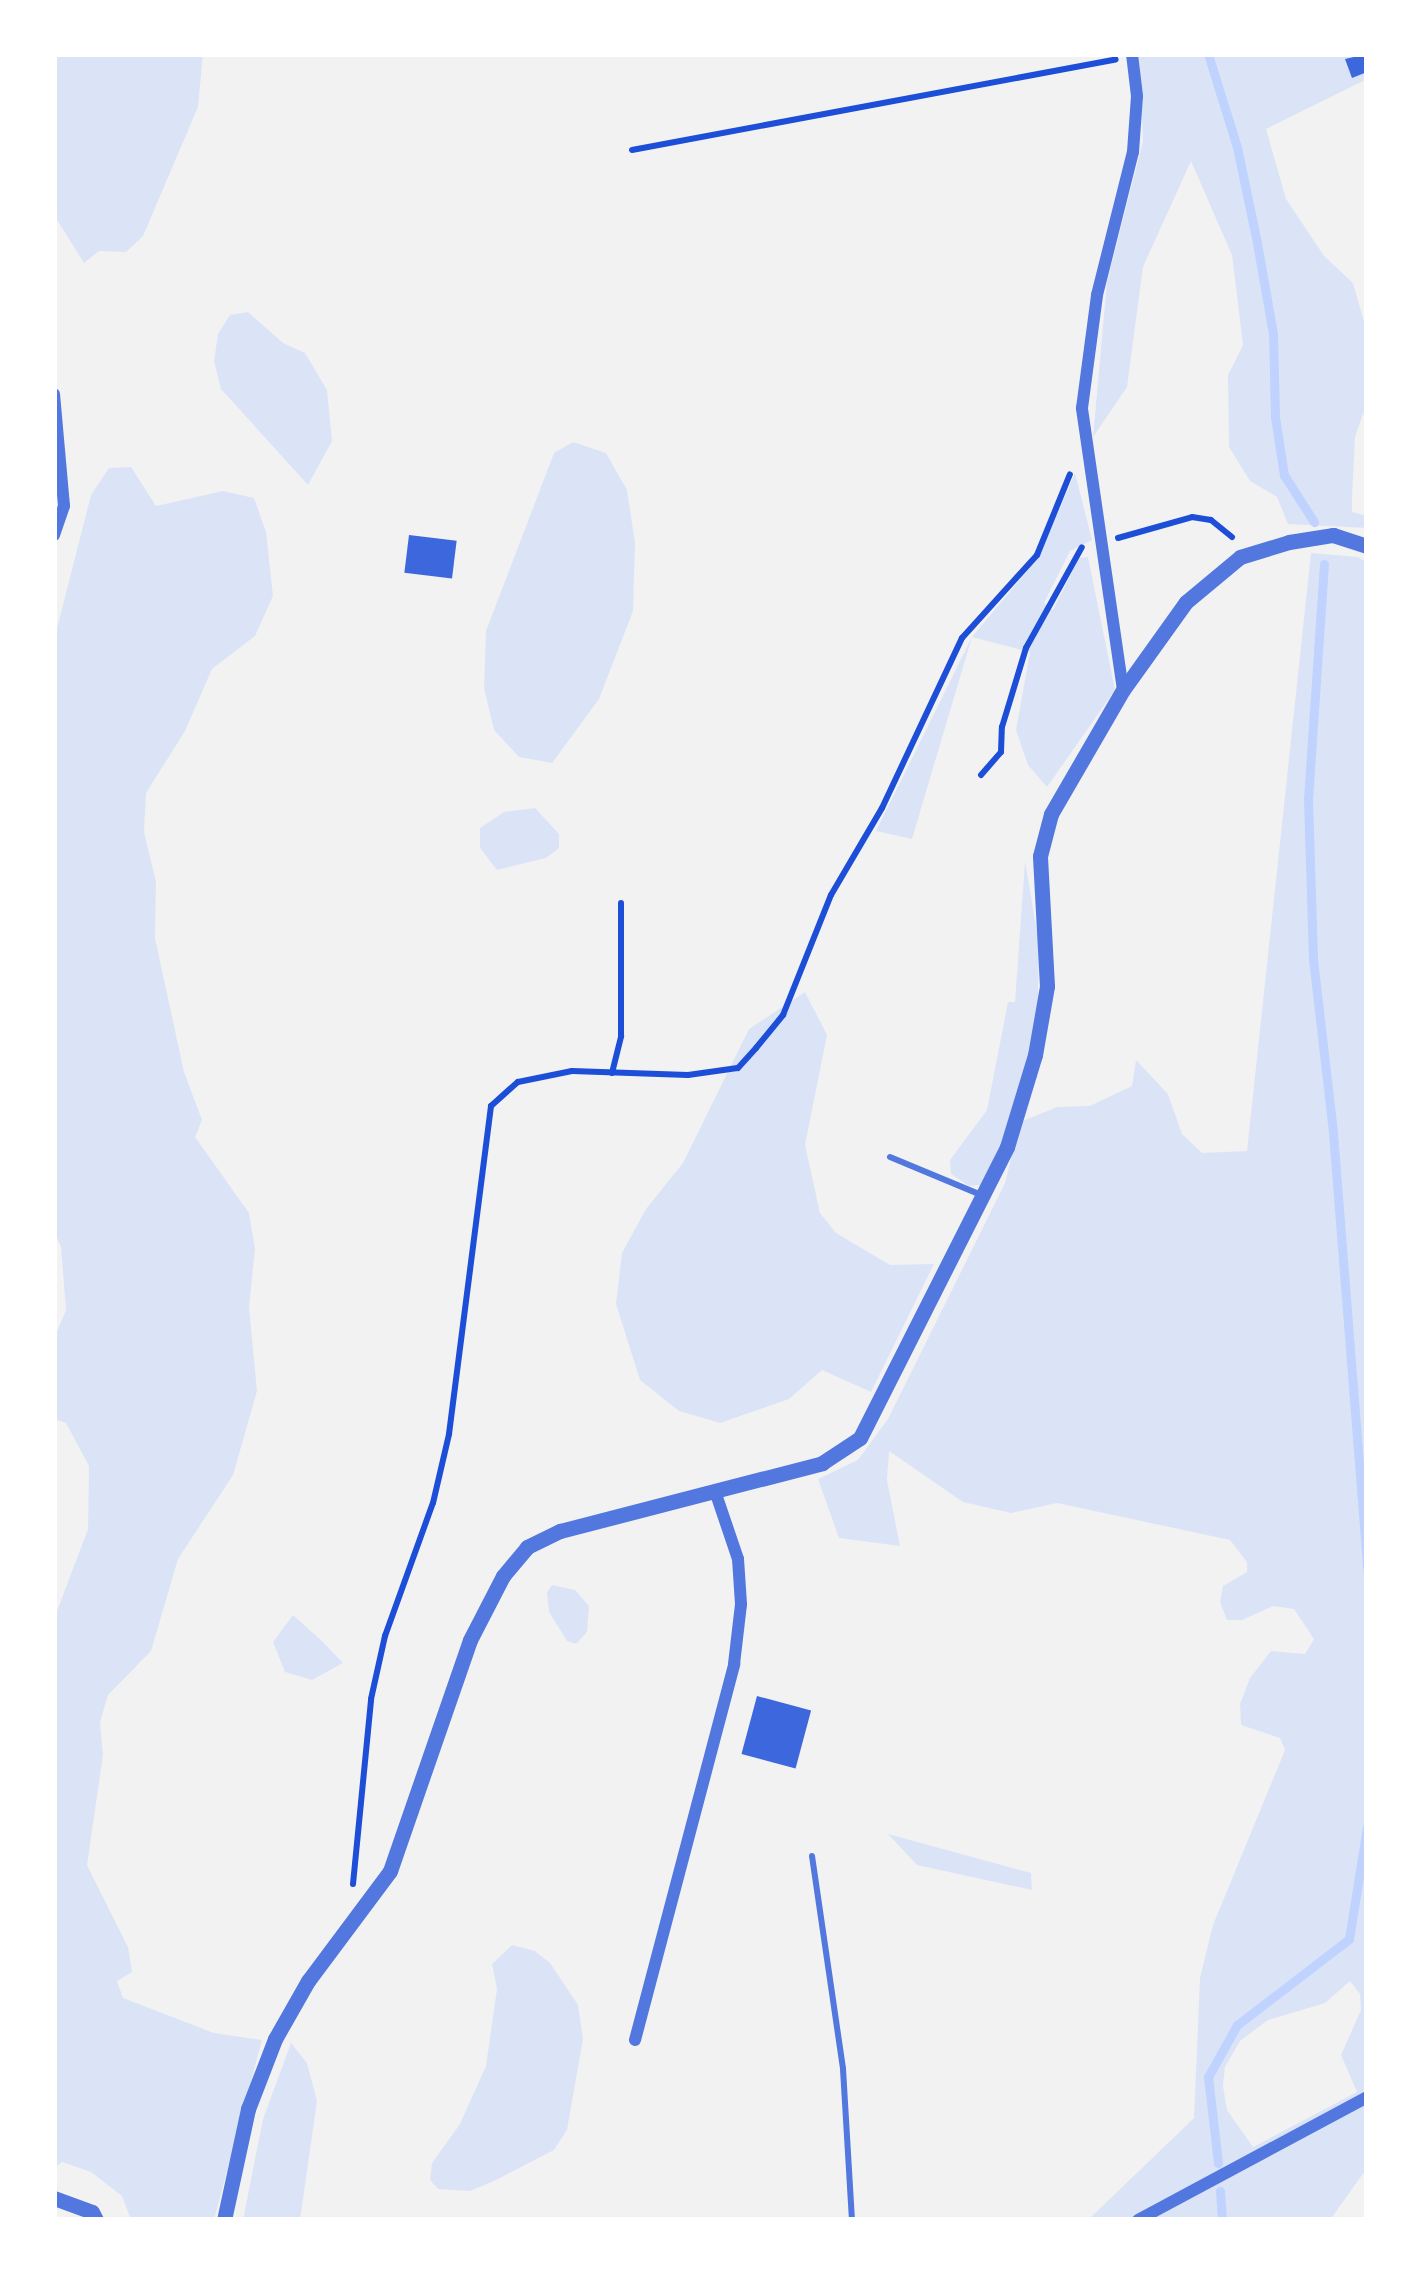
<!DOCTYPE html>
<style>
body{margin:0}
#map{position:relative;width:1421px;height:2274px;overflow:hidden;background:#f2f2f2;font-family:"Libre Baskerville",serif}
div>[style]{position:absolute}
.green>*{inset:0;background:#dbe4f7}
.stream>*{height:9px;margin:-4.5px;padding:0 4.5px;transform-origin:4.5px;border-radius:4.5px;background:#bfd3fe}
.building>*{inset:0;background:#3d67dc;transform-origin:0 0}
.path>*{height:6px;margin:-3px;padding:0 3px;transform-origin:3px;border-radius:3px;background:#1d4ed8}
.service>*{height:6px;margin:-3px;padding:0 3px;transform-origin:3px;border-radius:3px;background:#5277de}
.minor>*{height:12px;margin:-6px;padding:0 6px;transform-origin:6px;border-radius:6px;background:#5277de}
.tertiary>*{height:15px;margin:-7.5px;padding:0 7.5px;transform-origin:7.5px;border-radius:7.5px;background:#5277de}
span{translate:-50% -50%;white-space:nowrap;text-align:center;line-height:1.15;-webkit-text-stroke:9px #fff;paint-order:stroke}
.frame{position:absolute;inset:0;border:57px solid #fff;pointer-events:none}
</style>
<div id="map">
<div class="green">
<i style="clip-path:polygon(54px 54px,203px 54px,198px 107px,143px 236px,126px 252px,99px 251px,84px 263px,54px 215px)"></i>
<i style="clip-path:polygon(1139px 54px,1367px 54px,1367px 79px,1266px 129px,1286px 199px,1324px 256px,1353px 283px,1367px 332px,1367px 403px,1355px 437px,1352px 497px,1352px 512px,1367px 516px,1367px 528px,1288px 524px,1277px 497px,1250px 481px,1229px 447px,1228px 375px,1243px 345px,1232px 255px,1191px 161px,1143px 267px,1127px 387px,1093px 437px,1107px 282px,1143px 141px)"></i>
<i style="clip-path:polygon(248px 312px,283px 343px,305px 353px,327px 390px,332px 441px,308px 485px,221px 389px,214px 361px,218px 334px,230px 315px)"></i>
<i style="clip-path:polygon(573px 442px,606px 453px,627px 490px,635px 543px,633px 611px,599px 699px,552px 763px,519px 757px,494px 730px,484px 688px,486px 631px,554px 453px)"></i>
<i style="clip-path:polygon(131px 467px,156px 506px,223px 491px,254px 498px,266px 532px,273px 596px,255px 636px,212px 669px,185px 731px,146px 793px,144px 832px,156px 882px,155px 938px,184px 1072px,202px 1120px,195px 1137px,249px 1213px,255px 1249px,249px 1307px,257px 1391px,233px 1475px,178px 1559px,151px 1651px,108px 1695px,100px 1722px,103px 1755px,87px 1865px,128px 1947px,132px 1972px,117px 1981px,123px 1998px,214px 2033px,262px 2040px,214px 2220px,131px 2220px,122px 2196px,91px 2172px,62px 2162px,54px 2168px,54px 1619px,88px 1529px,89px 1466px,66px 1423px,54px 1419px,54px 1339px,66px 1310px,61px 1247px,54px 1231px,54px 640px,91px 495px,109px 468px)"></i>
<i style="clip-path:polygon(1075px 473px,1092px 540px,1070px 551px,1044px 603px,1053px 610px,1079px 558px,1088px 557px,1115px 690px,1047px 787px,1028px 765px,1016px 730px,1030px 652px,972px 637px,912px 839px,876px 831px,972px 637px,1038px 558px)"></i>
<i style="clip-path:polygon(evenodd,1311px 553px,1358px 557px,1367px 563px,1367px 2168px,1330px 2220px,1088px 2220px,1194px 2118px,1200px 1978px,1213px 1925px,1285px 1750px,1280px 1738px,1241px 1725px,1240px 1704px,1250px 1678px,1271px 1651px,1305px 1654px,1314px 1639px,1294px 1609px,1273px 1606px,1242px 1620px,1227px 1620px,1220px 1602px,1223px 1586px,1247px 1572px,1247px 1562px,1230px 1540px,1057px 1503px,1011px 1513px,963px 1502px,889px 1451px,887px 1480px,900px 1546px,839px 1538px,818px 1479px,858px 1460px,888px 1419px,1005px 1183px,1020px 1122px,1057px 1107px,1090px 1106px,1132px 1086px,1136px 1060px,1168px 1094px,1182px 1134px,1202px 1153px,1247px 1151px,1311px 553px,1350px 1981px,1360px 1994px,1361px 2010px,1341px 2055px,1357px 2092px,1253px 2147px,1227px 2110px,1223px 2086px,1225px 2067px,1240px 2041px,1268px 2020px,1325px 2003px,1350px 1981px)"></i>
<i style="clip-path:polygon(535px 808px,559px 834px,559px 848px,546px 858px,497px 870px,480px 848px,480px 828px,504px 812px)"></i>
<i style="clip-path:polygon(1025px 861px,1039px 944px,1037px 1050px,1004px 1142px,980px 1185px,969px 1186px,951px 1174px,950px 1160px,987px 1110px,1008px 1002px,1015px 1002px)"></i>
<i style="clip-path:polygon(805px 992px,827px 1035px,805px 1145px,820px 1213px,836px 1233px,890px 1265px,934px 1264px,871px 1392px,822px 1370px,789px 1399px,720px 1423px,679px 1411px,640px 1380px,616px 1304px,622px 1253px,646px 1209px,683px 1163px,749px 1029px)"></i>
<i style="clip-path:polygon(552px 1585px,575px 1590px,589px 1606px,587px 1632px,576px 1644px,567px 1641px,549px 1612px,547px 1592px)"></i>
<i style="clip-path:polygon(293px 1615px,323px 1642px,343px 1663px,312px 1680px,285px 1672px,273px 1642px)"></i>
<i style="clip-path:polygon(888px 1834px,1031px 1873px,1032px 1890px,917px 1865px)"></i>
<i style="clip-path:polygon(512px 1945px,535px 1951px,550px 1963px,578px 2005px,583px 2039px,567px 2130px,554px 2150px,494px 2181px,470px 2191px,438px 2189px,430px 2180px,432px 2163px,460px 2124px,486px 2066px,497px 1989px,492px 1964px)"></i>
<i style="clip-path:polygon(291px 2043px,307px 2063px,317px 2101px,300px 2220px,243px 2220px,263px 2119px)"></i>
</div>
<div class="stream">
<i style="left:1208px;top:54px;width:97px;rotate:72.7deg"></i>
<i style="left:1237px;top:147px;width:98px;rotate:78.2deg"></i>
<i style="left:1257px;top:243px;width:92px;rotate:80deg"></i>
<i style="left:1273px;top:334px;width:83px;rotate:88.6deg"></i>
<i style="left:1275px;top:417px;width:59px;rotate:81.2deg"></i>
<i style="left:1284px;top:475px;width:56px;rotate:57.4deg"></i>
<i style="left:1324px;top:564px;width:236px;rotate:93.9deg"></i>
<i style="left:1308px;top:799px;width:160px;rotate:88.2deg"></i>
<i style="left:1313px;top:959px;width:175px;rotate:83.4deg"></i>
<i style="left:1333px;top:1133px;width:437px;rotate:85.5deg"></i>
<i style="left:1218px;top:2163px;width:87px;rotate:-96.6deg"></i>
<i style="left:1208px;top:2077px;width:60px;rotate:-60.9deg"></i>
<i style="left:1237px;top:2025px;width:141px;rotate:-37.5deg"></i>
<i style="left:1349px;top:1939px;width:113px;rotate:-80.9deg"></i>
<i style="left:1220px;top:2191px;width:29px;rotate:86deg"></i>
</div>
<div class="building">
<i style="clip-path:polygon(1367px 54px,1367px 72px,1352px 78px,1345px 59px)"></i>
<i style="left:409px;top:535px;width:48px;height:38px;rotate:7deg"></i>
<i style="left:757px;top:1696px;width:56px;height:60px;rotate:15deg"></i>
</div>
<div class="path">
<i style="left:632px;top:150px;width:492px;rotate:-10.6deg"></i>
<i style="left:1118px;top:538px;width:77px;rotate:-15.8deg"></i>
<i style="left:1192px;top:517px;width:19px;rotate:9deg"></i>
<i style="left:1211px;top:520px;width:27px;rotate:39deg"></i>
<i style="left:981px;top:775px;width:30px;rotate:-49deg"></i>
<i style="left:1001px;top:752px;width:25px;rotate:-88deg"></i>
<i style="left:1002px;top:727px;width:83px;rotate:-73.1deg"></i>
<i style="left:1026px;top:648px;width:115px;rotate:-61deg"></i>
<i style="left:612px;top:1073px;width:38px;rotate:-76deg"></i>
<i style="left:621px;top:1036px;width:133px;rotate:-90deg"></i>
<i style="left:353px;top:1884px;width:186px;rotate:-84.4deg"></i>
<i style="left:371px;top:1699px;width:65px;rotate:-77.5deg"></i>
<i style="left:385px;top:1636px;width:141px;rotate:-70.2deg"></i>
<i style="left:433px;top:1503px;width:71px;rotate:-76.9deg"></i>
<i style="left:449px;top:1434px;width:331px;rotate:-82.7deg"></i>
<i style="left:491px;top:1106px;width:36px;rotate:-42deg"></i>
<i style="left:518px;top:1082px;width:55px;rotate:-11.5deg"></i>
<i style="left:572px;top:1071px;width:116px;rotate:2deg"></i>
<i style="left:688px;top:1075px;width:50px;rotate:-8deg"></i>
<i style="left:738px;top:1068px;width:27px;rotate:-48deg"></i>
<i style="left:756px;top:1048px;width:43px;rotate:-50.7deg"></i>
<i style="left:783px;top:1015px;width:129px;rotate:-68.2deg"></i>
<i style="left:831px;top:895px;width:101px;rotate:-59.6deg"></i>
<i style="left:882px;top:808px;width:188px;rotate:-64.8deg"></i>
<i style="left:962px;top:638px;width:112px;rotate:-47.9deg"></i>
<i style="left:1037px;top:555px;width:87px;rotate:-67.8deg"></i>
</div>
<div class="service">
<i style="left:890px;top:1157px;width:96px;rotate:22.6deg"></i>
<i style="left:812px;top:1856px;width:215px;rotate:81.7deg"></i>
<i style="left:843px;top:2069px;width:151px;rotate:86.6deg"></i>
</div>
<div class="minor">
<i style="left:54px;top:394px;width:112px;rotate:84.9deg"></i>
<i style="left:64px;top:506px;width:31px;rotate:109deg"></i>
<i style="left:1123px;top:690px;width:285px;rotate:-98.3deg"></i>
<i style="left:1082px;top:408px;width:114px;rotate:-82.4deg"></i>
<i style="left:1097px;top:295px;width:147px;rotate:-75.9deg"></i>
<i style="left:1133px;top:152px;width:56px;rotate:-85.9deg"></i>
<i style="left:1137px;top:96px;width:42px;rotate:-96.8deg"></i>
<i style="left:635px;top:2040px;width:389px;rotate:-75.2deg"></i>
<i style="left:734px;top:1664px;width:60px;rotate:-83.3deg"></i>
<i style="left:741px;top:1604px;width:45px;rotate:-93.8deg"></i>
<i style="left:738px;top:1559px;width:72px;rotate:-108.7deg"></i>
<i style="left:1138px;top:2220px;width:260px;rotate:-28.2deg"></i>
</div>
<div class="tertiary">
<i style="left:54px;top:2198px;width:40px;rotate:20.2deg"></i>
<i style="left:92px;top:2212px;width:9px;rotate:63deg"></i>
<i style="left:224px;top:2220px;width:114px;rotate:-77.8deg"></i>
<i style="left:248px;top:2109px;width:75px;rotate:-68.9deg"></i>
<i style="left:275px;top:2039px;width:67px;rotate:-60.4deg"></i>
<i style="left:308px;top:1981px;width:137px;rotate:-53.3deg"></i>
<i style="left:390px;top:1871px;width:244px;rotate:-70.9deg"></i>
<i style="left:470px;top:1640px;width:72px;rotate:-62.7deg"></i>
<i style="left:503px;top:1576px;width:38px;rotate:-50deg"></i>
<i style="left:527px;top:1547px;width:37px;rotate:-26deg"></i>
<i style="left:560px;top:1531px;width:271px;rotate:-14.5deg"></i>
<i style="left:822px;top:1463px;width:45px;rotate:-33.3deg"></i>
<i style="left:860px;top:1438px;width:326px;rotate:-63.2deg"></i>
<i style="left:1007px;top:1147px;width:96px;rotate:-73.1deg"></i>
<i style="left:1035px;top:1055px;width:70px;rotate:-80.1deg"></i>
<i style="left:1047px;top:986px;width:130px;rotate:-93.1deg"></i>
<i style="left:1040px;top:856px;width:43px;rotate:-75.3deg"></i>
<i style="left:1051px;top:814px;width:143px;rotate:-59.9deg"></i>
<i style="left:1123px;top:690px;width:108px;rotate:-54.4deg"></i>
<i style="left:1186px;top:602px;width:70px;rotate:-39.8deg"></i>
<i style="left:1240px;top:557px;width:51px;rotate:-17deg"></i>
<i style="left:1289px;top:542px;width:45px;rotate:-9deg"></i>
<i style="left:1333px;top:535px;width:36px;rotate:18deg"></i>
</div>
<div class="frame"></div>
</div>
